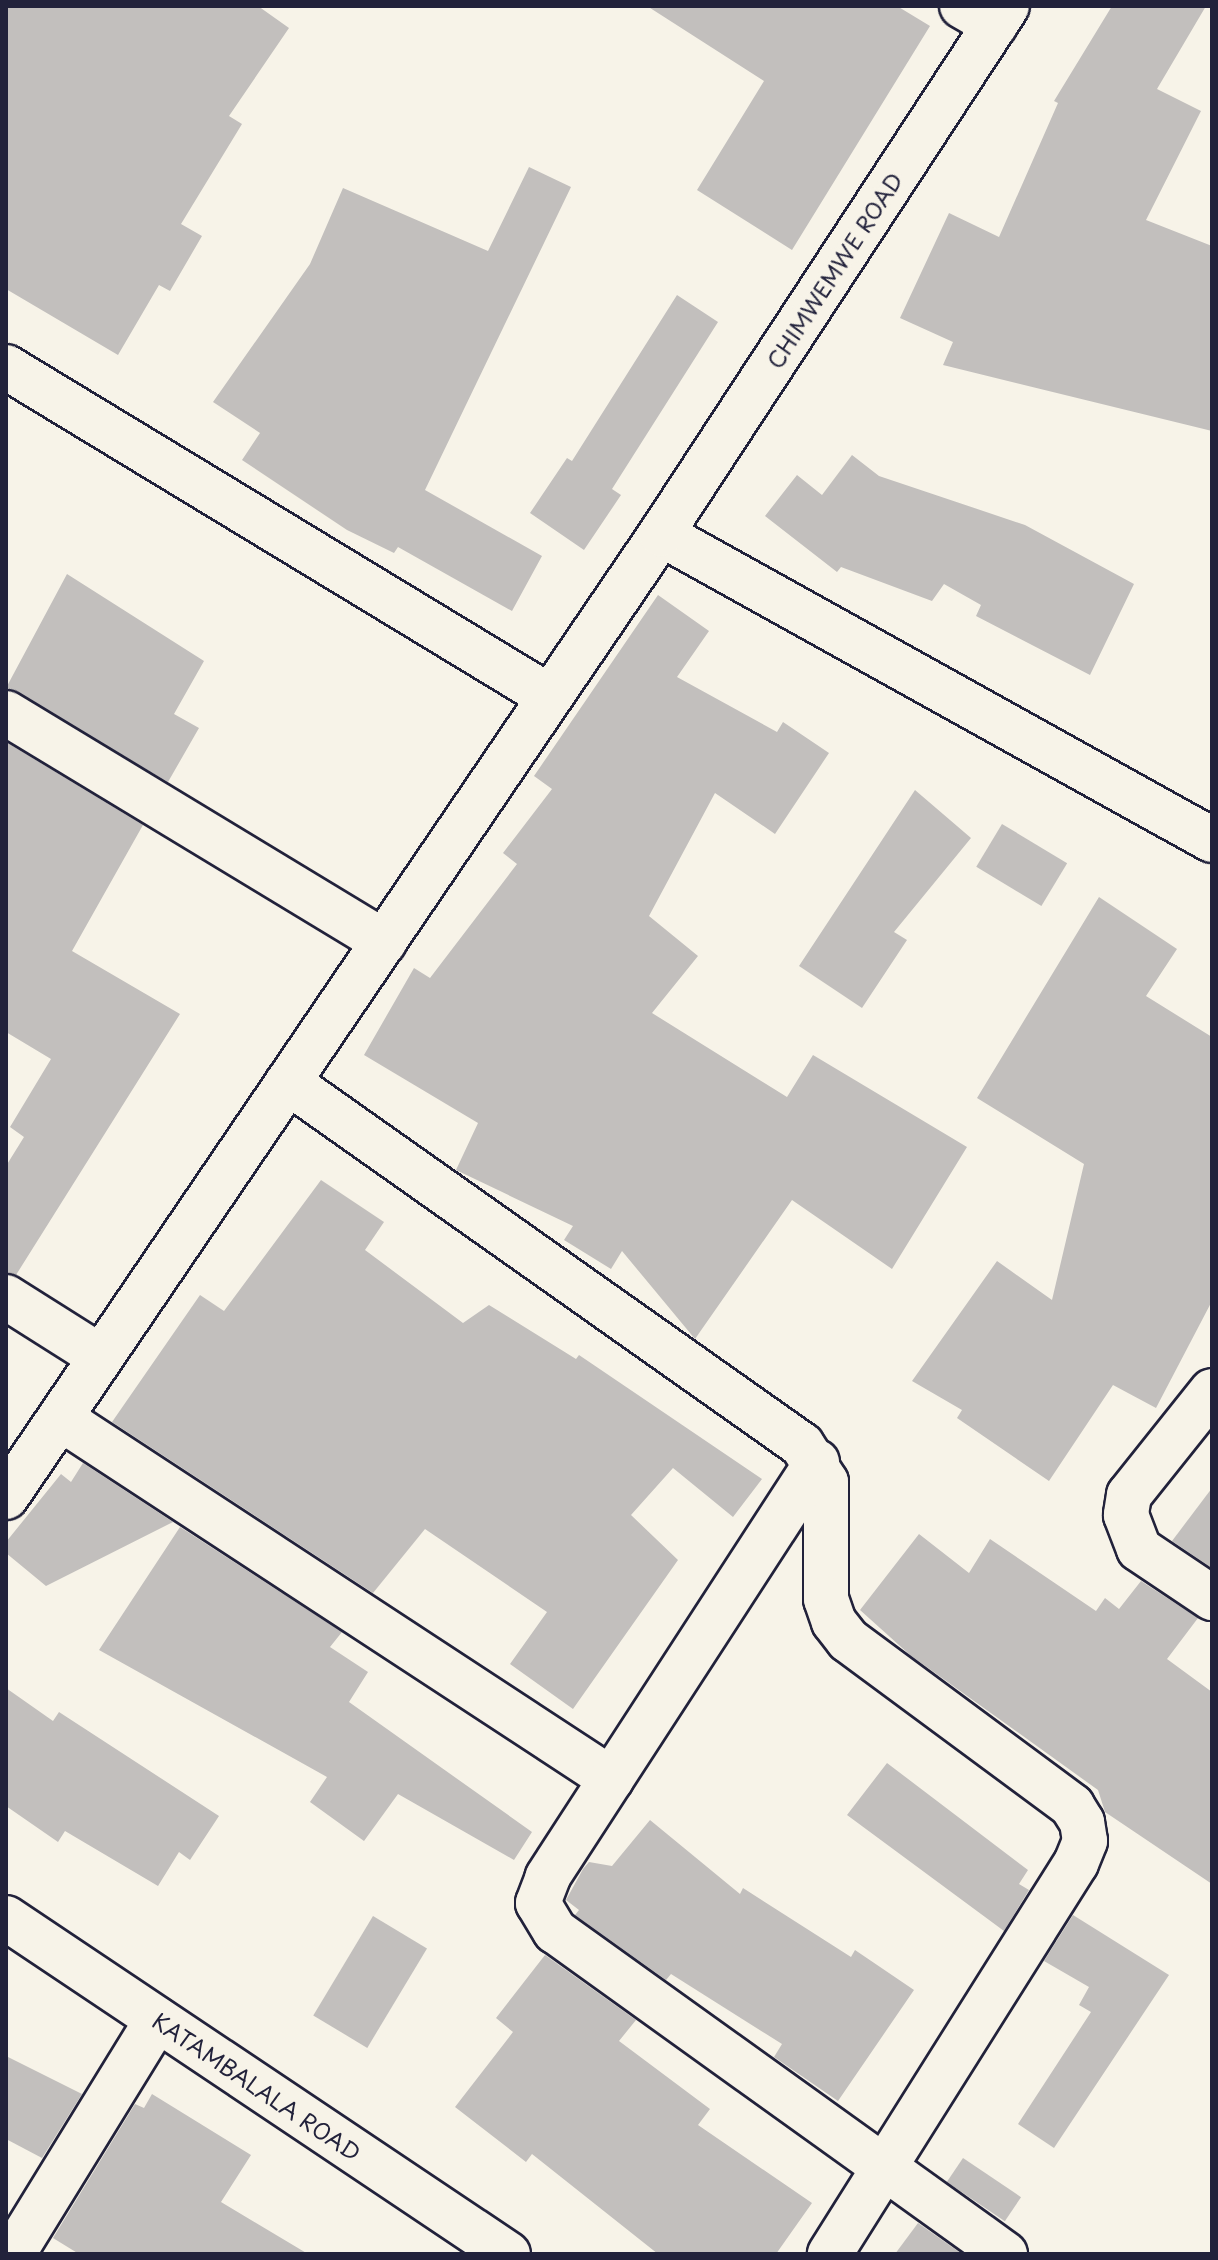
<!DOCTYPE html>
<style>
body{margin:0}
#map{position:relative;width:1218px;height:2260px;overflow:hidden;background:#f7f3e8;font-family:"Playpen Sans",sans-serif}
div>[style]{position:absolute}
.building>*{inset:0;background:#c2bfbd;transform-origin:0 0}
.roads{filter:drop-shadow(2px 0 #22223b) drop-shadow(-2px 0 #22223b) drop-shadow(0 2px #22223b) drop-shadow(0 -2px #22223b)}
.street>*{height:44px;margin:-22px;padding:0 22px;transform-origin:22px;border-radius:22px;background:#f7f3e8}
.secondary>*{height:44px;margin:-22px;padding:0 22px;transform-origin:22px;border-radius:22px;background:#f7f3e8}
span{translate:-50% -50%;white-space:nowrap;text-align:center;line-height:1.15;-webkit-text-stroke:8px #f7f3e8;paint-order:stroke}
.street-label{font-size:22px;color:#22223b}
.frame{position:absolute;inset:0;border:8px solid #22223b;pointer-events:none}
</style>
<div id="map">
<div class="building">
<i style="clip-path:polygon(6px 6px,258px 6px,289px 28px,229px 116px,242px 124px,181px 224px,202px 236px,170px 291px,159px 285px,118px 355px,6px 289px)"></i>
<i style="clip-path:polygon(647px 6px,897px 6px,930px 26px,792px 250px,697px 190px,764px 81px)"></i>
<i style="clip-path:polygon(1112px 6px,1206px 6px,1157px 89px,1201px 111px,1146px 220px,1212px 246px,1212px 431px,943px 365px,953px 342px,900px 318px,949px 213px,999px 237px,1058px 103px,1054px 101px)"></i>
<i style="clip-path:polygon(529px 167px,571px 187px,425px 490px,542px 556px,512px 611px,398px 547px,394px 553px,347px 530px,242px 460px,260px 433px,213px 402px,310px 264px,343px 188px,488px 251px)"></i>
<i style="clip-path:polygon(677px 295px,718px 322px,612px 489px,621px 495px,584px 550px,530px 513px,567px 458px,572px 461px)"></i>
<i style="clip-path:polygon(852px 455px,879px 476px,1025px 525px,1134px 584px,1090px 675px,976px 616px,981px 605px,944px 584px,932px 601px,841px 567px,837px 572px,765px 516px,797px 475px,822px 495px)"></i>
<i style="clip-path:polygon(67px 574px,204px 661px,174px 714px,199px 728px,168px 782px,6px 688px)"></i>
<i style="clip-path:polygon(658px 595px,709px 631px,677px 677px,777px 732px,783px 722px,829px 753px,775px 834px,715px 793px,649px 916px,698px 956px,652px 1013px,787px 1097px,813px 1055px,967px 1147px,892px 1269px,792px 1200px,695px 1339px,622px 1251px,611px 1269px,564px 1240px,573px 1226px,456px 1170px,478px 1123px,364px 1055px,414px 968px,430px 978px,517px 864px,503px 853px,552px 789px,534px 776px)"></i>
<i style="clip-path:polygon(6px 742px,143px 825px,72px 951px,180px 1014px,16px 1275px,6px 1272px,6px 1166px,24px 1137px,10px 1127px,51px 1059px,6px 1032px)"></i>
<i style="clip-path:polygon(915px 790px,971px 838px,894px 932px,907px 940px,862px 1008px,799px 966px)"></i>
<i style="left:1002px;top:824px;width:76px;height:50px;rotate:31deg"></i>
<i style="clip-path:polygon(1099px 897px,1177px 949px,1146px 996px,1212px 1037px,1212px 1301px,1156px 1408px,1113px 1385px,1049px 1481px,957px 1418px,962px 1410px,912px 1381px,997px 1261px,1052px 1300px,1084px 1164px,977px 1098px)"></i>
<i style="clip-path:polygon(321px 1180px,384px 1222px,365px 1250px,463px 1323px,489px 1305px,576px 1359px,579px 1355px,762px 1479px,733px 1517px,673px 1468px,631px 1515px,678px 1560px,573px 1709px,510px 1664px,547px 1612px,425px 1529px,373px 1593px,112px 1422px,200px 1295px,224px 1311px)"></i>
<i style="clip-path:polygon(83px 1463px,173px 1522px,46px 1586px,6px 1553px,6px 1542px,61px 1474px,71px 1482px)"></i>
<i style="clip-path:polygon(1212px 1488px,1212px 1568px,1172px 1541px)"></i>
<i style="clip-path:polygon(180px 1527px,342px 1632px,330px 1647px,368px 1672px,349px 1702px,532px 1832px,514px 1860px,398px 1794px,364px 1841px,310px 1802px,327px 1777px,99px 1650px)"></i>
<i style="clip-path:polygon(919px 1534px,969px 1573px,990px 1539px,1096px 1611px,1105px 1598px,1119px 1609px,1141px 1581px,1198px 1618px,1167px 1659px,1212px 1692px,1212px 1884px,1105px 1812px,1098px 1790px,910px 1655px,860px 1610px)"></i>
<i style="clip-path:polygon(6px 1688px,53px 1721px,59px 1712px,219px 1816px,190px 1860px,179px 1852px,158px 1886px,65px 1831px,58px 1842px,6px 1806px)"></i>
<i style="clip-path:polygon(887px 1763px,1028px 1870px,1019px 1884px,1029px 1890px,1004px 1931px,847px 1815px)"></i>
<i style="clip-path:polygon(650px 1820px,740px 1894px,743px 1888px,851px 1957px,855px 1950px,914px 1990px,838px 2101px,774px 2057px,782px 2044px,671px 1974px,666px 1980px,575px 1915px,579px 1910px,566px 1900px,583px 1869px,589px 1862px,612px 1866px)"></i>
<i style="clip-path:polygon(1073px 1915px,1169px 1975px,1054px 2148px,1018px 2124px,1091px 2012px,1079px 2005px,1089px 1987px,1044px 1961px)"></i>
<i style="left:373px;top:1916px;width:63px;height:116px;rotate:31deg"></i>
<i style="clip-path:polygon(545px 1955px,636px 2020px,619px 2041px,710px 2109px,698px 2125px,812px 2203px,776px 2254px,658px 2254px,532px 2154px,526px 2162px,455px 2107px,513px 2032px,496px 2018px)"></i>
<i style="clip-path:polygon(6px 2056px,82px 2094px,42px 2158px,6px 2139px)"></i>
<i style="clip-path:polygon(152px 2094px,251px 2155px,221px 2202px,308px 2254px,79px 2254px,53px 2238px,135px 2104px,144px 2108px)"></i>
<i style="left:963px;top:2158px;width:70px;height:29px;rotate:34deg"></i>
<i style="clip-path:polygon(918px 2223px,962px 2254px,895px 2254px)"></i>
</div>
<div class="roads">
<div class="street">
<i style="left:962px;top:6px;width:38px;rotate:30deg"></i>
<i style="left:6px;top:367px;width:636px;rotate:31.24deg"></i>
<i style="left:661px;top:534px;width:630px;rotate:29.05deg"></i>
<i style="left:6px;top:713px;width:442px;rotate:31.2deg"></i>
<i style="left:288px;top:1082px;width:629px;rotate:35.23deg"></i>
<i style="left:802px;top:1445px;width:44px;rotate:57deg"></i>
<i style="left:826px;top:1482px;width:117px;rotate:90deg"></i>
<i style="left:826px;top:1599px;width:24px;rotate:71deg"></i>
<i style="left:834px;top:1622px;width:23px;rotate:52deg"></i>
<i style="left:848px;top:1640px;width:279px;rotate:36.5deg"></i>
<i style="left:1072px;top:1806px;width:19px;rotate:58deg"></i>
<i style="left:1082px;top:1822px;width:19px;rotate:81deg"></i>
<i style="left:1085px;top:1841px;width:24px;rotate:112deg"></i>
<i style="left:1076px;top:1863px;width:462px;rotate:122.2deg"></i>
<i style="left:6px;top:1297px;width:112px;rotate:32.3deg"></i>
<i style="left:1212px;top:1391px;width:133px;rotate:128.6deg"></i>
<i style="left:1129px;top:1495px;width:20px;rotate:99deg"></i>
<i style="left:1126px;top:1515px;width:36px;rotate:69deg"></i>
<i style="left:1139px;top:1549px;width:88px;rotate:33.9deg"></i>
<i style="left:60px;top:1418px;width:659px;rotate:33.23deg"></i>
<i style="left:817px;top:1462px;width:495px;rotate:123deg"></i>
<i style="left:548px;top:1877px;width:28px;rotate:111deg"></i>
<i style="left:538px;top:1903px;width:33px;rotate:59deg"></i>
<i style="left:555px;top:1931px;width:554px;rotate:35.67deg"></i>
<i style="left:6px;top:1918px;width:604px;rotate:33.8deg"></i>
<i style="left:13px;top:2254px;width:275px;rotate:-58.4deg"></i>
</div>
<div class="secondary">
<i style="left:6px;top:1497px;width:1165px;rotate:-55.78deg"></i>
<i style="left:661px;top:534px;width:631px;rotate:-56.76deg"></i>
</div>
</div>
<div class="street-label">
<span style="left:834px;top:270px;rotate:-57deg">CHIMWEMWE ROAD</span>
<span style="left:257px;top:2086px;rotate:34deg">KATAMBALALA ROAD</span>
</div>
<div class="frame"></div>
</div>
